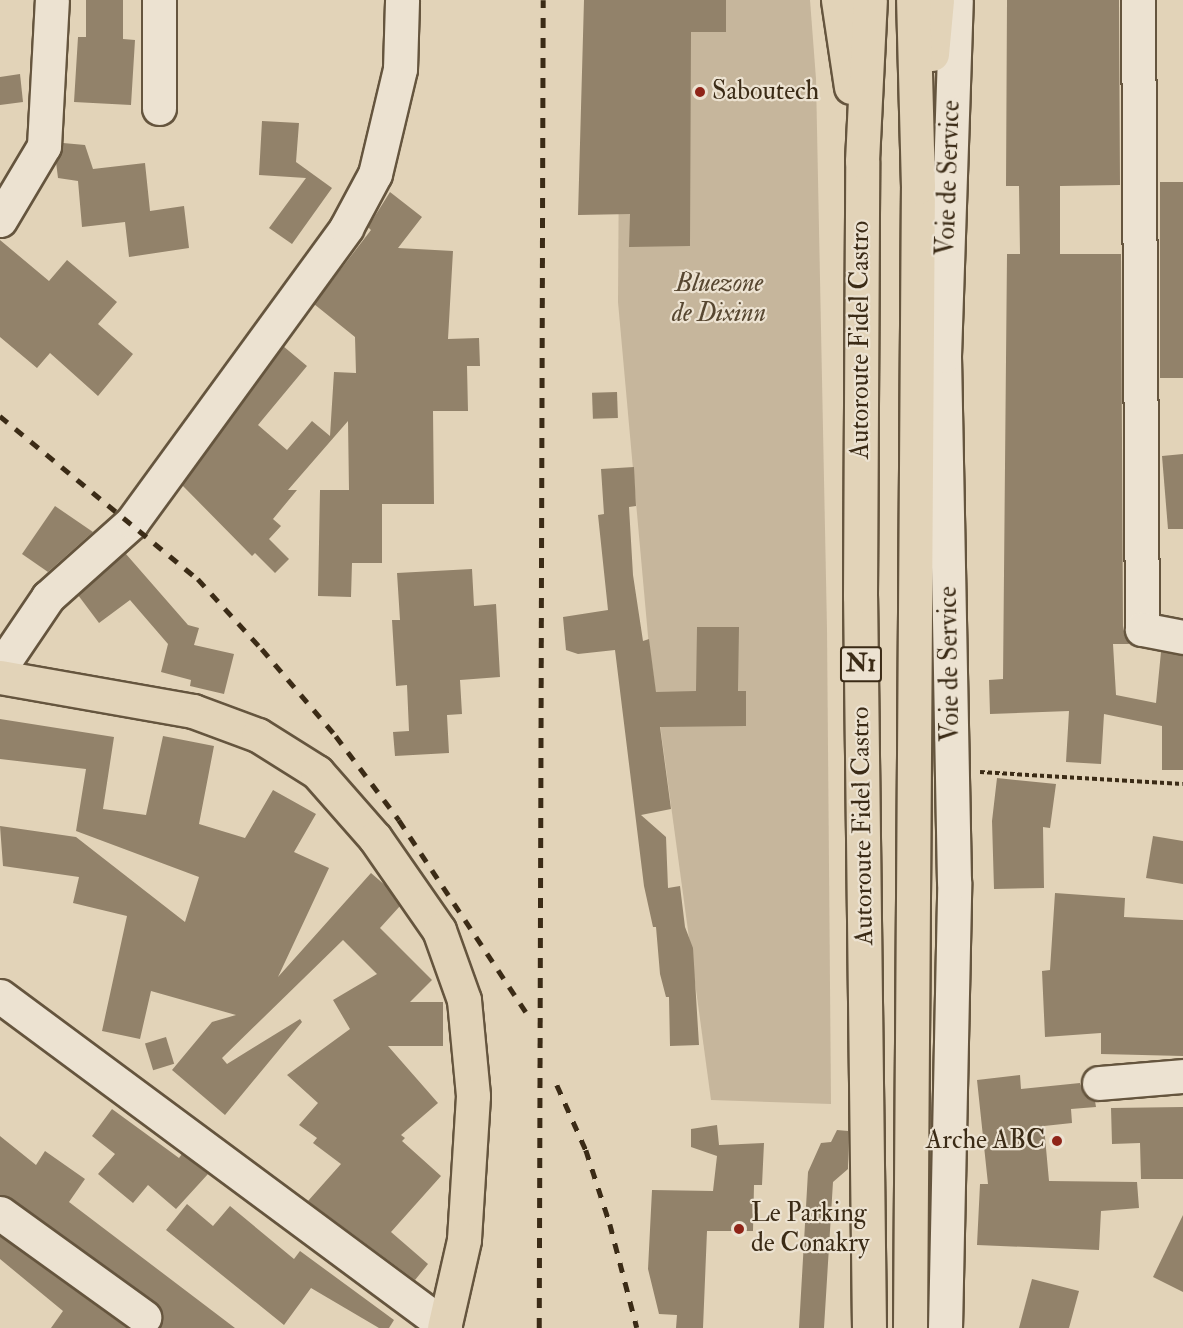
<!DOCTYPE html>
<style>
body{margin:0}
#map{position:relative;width:1183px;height:1328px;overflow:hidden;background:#e2d3b8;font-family:"IM FELL Double Pica",serif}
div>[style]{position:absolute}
.green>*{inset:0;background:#c6b69c}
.building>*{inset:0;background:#92826a;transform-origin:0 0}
.path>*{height:4px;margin-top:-2px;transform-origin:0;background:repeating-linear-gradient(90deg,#3b2b16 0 4.5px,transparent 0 7.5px)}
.roads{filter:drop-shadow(2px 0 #65553e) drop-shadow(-2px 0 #65553e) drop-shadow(0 2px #65553e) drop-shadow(0 -2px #65553e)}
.minor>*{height:33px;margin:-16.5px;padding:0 16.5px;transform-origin:16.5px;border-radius:16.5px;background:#ece2d1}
.major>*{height:33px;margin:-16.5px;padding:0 16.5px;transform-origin:16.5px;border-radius:16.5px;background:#e2d3b8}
.highway>*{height:33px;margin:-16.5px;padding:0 16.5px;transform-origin:16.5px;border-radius:16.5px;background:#e2d3b8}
.rail>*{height:4.5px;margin-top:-2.25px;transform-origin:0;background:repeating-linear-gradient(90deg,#3b2b16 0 10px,transparent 0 20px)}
.dots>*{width:16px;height:16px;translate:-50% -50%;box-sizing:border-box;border:3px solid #ece2d1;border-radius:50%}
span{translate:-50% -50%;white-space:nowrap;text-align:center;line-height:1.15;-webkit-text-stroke:4.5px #ece2d1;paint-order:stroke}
.shield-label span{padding:2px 4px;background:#ece2d1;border:2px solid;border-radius:4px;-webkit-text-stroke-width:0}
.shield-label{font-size:24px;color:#3b2b16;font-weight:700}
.poi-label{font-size:26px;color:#3b2b16}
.left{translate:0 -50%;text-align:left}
.right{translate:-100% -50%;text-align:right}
.street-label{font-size:26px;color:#3b2b16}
.park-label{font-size:26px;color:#574731;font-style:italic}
</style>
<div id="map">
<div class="green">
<i style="clip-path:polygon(620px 0,810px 0,816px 79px,827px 629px,831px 1104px,711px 1100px,648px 636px,618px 302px)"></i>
</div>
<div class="building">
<i style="clip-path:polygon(86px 0,123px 0,123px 39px,135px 40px,131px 105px,74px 102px,78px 37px,86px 37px)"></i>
<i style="clip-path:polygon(584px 0,726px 0,726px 32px,691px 32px,690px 246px,629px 247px,630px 214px,578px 215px)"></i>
<i style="clip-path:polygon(1007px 0,1119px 0,1120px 185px,1060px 186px,1060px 254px,1121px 254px,1123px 629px,1129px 644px,1113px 644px,1116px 695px,1156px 703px,1161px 652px,1183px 655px,1183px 770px,1162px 770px,1162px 726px,1104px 714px,1101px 764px,1066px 762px,1069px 711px,990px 714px,989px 680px,1003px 679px,1007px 254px,1020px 254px,1019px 186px,1006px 186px)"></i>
<i style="clip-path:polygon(20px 74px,23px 102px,0 105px,0 77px)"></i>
<i style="clip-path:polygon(262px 121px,299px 123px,296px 162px,332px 188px,292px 244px,269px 228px,306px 178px,259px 175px)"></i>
<i style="clip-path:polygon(63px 143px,85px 145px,93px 169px,145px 163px,150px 211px,184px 206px,189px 248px,129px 257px,125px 222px,82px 227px,78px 181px,58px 178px,56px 162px)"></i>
<i style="left:1160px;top:182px;width:23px;height:196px"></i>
<i style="clip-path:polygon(390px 192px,422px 217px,398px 248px,453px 251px,448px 339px,479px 338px,480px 366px,467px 366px,468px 411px,433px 411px,434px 504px,382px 504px,382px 563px,352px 563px,351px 597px,318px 596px,320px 490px,349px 490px,348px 421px,288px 490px,297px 490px,273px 519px,281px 526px,269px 539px,289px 559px,275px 573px,255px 553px,252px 556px,182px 485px,283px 346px,307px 366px,258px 425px,287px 450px,312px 421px,330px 436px,334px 372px,356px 373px,355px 337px,314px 304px,371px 230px,368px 227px)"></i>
<i style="clip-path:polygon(0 240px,49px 281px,67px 260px,117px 302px,98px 324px,133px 354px,98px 396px,50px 353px,37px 368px,0 337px)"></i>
<i style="left:617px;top:392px;width:26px;height:25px;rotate:88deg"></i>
<i style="clip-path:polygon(1183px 454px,1183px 529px,1168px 529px,1162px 456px)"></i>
<i style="clip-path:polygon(634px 467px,636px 506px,629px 507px,633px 575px,643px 641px,649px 639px,656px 692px,696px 691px,697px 627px,739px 627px,738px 691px,746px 691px,746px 726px,660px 727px,671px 809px,641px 815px,666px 837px,668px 888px,680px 886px,685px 927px,693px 948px,699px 1045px,670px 1046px,669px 997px,666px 997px,660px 974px,656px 927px,653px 927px,644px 886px,615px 650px,578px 654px,566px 650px,563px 617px,608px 610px,598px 515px,604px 514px,601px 469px)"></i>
<i style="clip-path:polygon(55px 506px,93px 532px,48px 572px,22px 554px)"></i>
<i style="clip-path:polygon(140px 540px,126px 554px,188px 625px,199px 628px,194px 645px,234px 654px,224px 694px,190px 686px,191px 680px,161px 672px,168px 644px,130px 600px,99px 623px,78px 595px)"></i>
<i style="clip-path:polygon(472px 569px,474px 606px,496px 604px,500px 677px,460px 680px,462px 714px,447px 715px,449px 753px,395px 756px,393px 732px,409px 731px,407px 685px,396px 686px,392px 620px,400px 620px,397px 573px)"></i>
<i style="clip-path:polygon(0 719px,114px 737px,103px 809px,146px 815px,163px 736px,214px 746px,199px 824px,245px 838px,273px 790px,316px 814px,294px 852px,329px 868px,278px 977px,371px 873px,386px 886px,400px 906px,380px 928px,432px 980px,410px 1002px,443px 1002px,443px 1046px,388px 1046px,438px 1103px,401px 1135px,405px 1138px,402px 1141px,441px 1176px,391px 1232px,428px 1264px,415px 1280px,308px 1201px,341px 1164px,313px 1143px,317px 1138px,299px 1125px,318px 1103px,287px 1075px,350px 1029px,333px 1000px,377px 974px,343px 940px,222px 1058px,227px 1064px,300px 1019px,302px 1022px,225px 1115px,172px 1070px,212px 1022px,236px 1015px,151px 991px,140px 1039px,102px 1031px,127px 916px,73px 903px,79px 877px,3px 866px,0 826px,76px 837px,185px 922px,199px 877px,76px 831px,86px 769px,0 759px)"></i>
<i style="clip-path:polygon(997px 778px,1056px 784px,1050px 828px,1043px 827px,1044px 888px,994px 889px,992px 821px)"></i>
<i style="clip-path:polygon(1153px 836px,1183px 841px,1183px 884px,1146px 878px)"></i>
<i style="clip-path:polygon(1055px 893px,1125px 898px,1124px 917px,1183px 920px,1183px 1056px,1101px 1054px,1101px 1033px,1045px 1037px,1042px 971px,1050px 970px)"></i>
<i style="left:166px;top:1037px;width:28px;height:22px;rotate:73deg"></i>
<i style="clip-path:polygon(1020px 1075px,1021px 1089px,1080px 1083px,1084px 1094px,1095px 1101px,1096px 1107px,1071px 1109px,1072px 1123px,1044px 1126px,1049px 1181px,1137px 1182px,1139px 1208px,1101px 1211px,1099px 1250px,977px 1245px,980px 1184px,988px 1184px,977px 1080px)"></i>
<i style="clip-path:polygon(1183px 1107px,1183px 1179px,1141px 1179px,1140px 1143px,1112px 1144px,1111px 1108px)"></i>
<i style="clip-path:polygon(112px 1109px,179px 1158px,182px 1154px,208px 1174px,176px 1209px,148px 1185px,133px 1203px,98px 1174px,115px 1154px,92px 1136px)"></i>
<i style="clip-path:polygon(717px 1125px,719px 1145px,764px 1143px,762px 1185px,754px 1185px,753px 1231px,707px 1231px,703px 1328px,676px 1328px,677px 1315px,659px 1314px,648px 1269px,652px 1190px,713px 1191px,717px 1156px,691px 1147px,691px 1129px)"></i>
<i style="clip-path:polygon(837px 1130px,848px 1131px,848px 1169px,833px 1182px,824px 1328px,799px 1328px,808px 1172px,821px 1143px,831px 1142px)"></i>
<i style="clip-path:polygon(0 1136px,36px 1165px,45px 1151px,85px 1179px,69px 1202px,235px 1328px,159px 1328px,163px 1318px,155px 1302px,11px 1198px,0 1195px)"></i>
<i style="clip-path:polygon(187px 1204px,213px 1226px,230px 1206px,294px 1259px,300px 1251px,394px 1320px,389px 1328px,379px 1328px,311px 1288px,284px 1325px,166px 1230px)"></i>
<i style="clip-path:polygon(1183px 1215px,1183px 1292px,1153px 1277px)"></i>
<i style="clip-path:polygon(0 1236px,127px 1328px,51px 1328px,63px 1311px,0 1259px)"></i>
<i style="clip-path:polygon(1032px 1279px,1079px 1291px,1069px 1328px,1019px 1328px)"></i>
</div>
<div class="path">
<i style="left:980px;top:772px;width:203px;rotate:3.4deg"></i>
</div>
<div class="roads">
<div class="minor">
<i style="left:1138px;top:0;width:629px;rotate:89.64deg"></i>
<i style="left:1142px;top:629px;width:42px;rotate:11deg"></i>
<i style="left:159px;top:108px;width:108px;rotate:-90deg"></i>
<i style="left:0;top:220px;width:86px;rotate:-59.3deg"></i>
<i style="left:44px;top:146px;width:146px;rotate:-86.9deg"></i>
<i style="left:0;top:668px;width:86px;rotate:-55.9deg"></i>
<i style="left:48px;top:597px;width:113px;rotate:-41.8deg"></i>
<i style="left:132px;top:522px;width:364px;rotate:-53.9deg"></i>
<i style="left:346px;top:228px;width:61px;rotate:-61.8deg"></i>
<i style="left:375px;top:174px;width:108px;rotate:-76.6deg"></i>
<i style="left:400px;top:69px;width:69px;rotate:-88.3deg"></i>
<i style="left:0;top:996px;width:554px;rotate:36.56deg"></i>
<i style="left:1099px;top:1083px;width:84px;rotate:-4.8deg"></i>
<i style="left:0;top:1213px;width:178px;rotate:35.8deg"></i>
<i style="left:945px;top:1328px;width:446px;rotate:-88.8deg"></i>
<i style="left:954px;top:882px;width:526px;rotate:-91.09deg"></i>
<i style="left:944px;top:356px;width:356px;rotate:-88.1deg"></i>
</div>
<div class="major">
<i style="left:0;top:677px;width:196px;rotate:10deg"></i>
<i style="left:193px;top:711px;width:69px;rotate:20.3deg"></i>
<i style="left:258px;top:735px;width:70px;rotate:32.1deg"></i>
<i style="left:317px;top:772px;width:88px;rotate:48.7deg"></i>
<i style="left:375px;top:838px;width:112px;rotate:55.2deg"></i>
<i style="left:439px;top:930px;width:74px;rotate:70.3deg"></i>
<i style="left:464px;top:1000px;width:96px;rotate:84.6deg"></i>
<i style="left:473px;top:1096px;width:144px;rotate:93.6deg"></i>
<i style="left:464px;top:1240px;width:90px;rotate:102.8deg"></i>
</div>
<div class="highway">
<i style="left:838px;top:0;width:88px;rotate:81.5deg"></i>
<i style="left:932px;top:54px;width:54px;rotate:-84.7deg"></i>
<i style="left:869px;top:1328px;width:732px;rotate:-90.7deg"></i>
<i style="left:860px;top:596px;width:435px;rotate:-89.7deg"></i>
<i style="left:862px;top:161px;width:161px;rotate:-87.2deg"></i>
<i style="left:910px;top:1328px;width:1141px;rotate:-89.6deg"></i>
<i style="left:918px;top:187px;width:187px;rotate:-91.5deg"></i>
</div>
</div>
<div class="rail">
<i style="left:0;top:416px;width:256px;rotate:39.5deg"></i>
<i style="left:198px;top:579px;width:95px;rotate:47.6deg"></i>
<i style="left:262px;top:649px;width:114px;rotate:49.6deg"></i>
<i style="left:336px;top:736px;width:105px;rotate:53.1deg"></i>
<i style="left:399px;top:820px;width:234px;rotate:56.5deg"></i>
<i style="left:557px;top:1085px;width:71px;rotate:66deg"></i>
<i style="left:586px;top:1150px;width:78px;rotate:72deg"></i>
<i style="left:610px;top:1224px;width:107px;rotate:75.4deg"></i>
<i style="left:539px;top:1328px;width:1328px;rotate:-89.83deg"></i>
</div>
<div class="dots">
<i style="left:700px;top:92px;background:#8f2418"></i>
<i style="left:1057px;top:1141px;background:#8f2418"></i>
<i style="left:739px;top:1229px;background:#8f2418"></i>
</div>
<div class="shield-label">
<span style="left:861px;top:664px">N1</span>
</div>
<div class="poi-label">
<span class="left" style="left:712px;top:92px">Saboutech</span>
<span class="right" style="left:1045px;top:1141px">Arche ABC</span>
<span class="left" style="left:751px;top:1229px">Le Parking<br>de Conakry</span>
</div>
<div class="street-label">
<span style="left:949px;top:178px;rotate:-88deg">Voie de Service</span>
<span style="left:861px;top:340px;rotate:-90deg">Autoroute Fidel Castro</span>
<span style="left:950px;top:664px;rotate:-91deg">Voie de Service</span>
<span style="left:863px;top:826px;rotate:-91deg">Autoroute Fidel Castro</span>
</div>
<div class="park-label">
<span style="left:719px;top:299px">Bluezone<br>de Dixinn</span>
</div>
</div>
